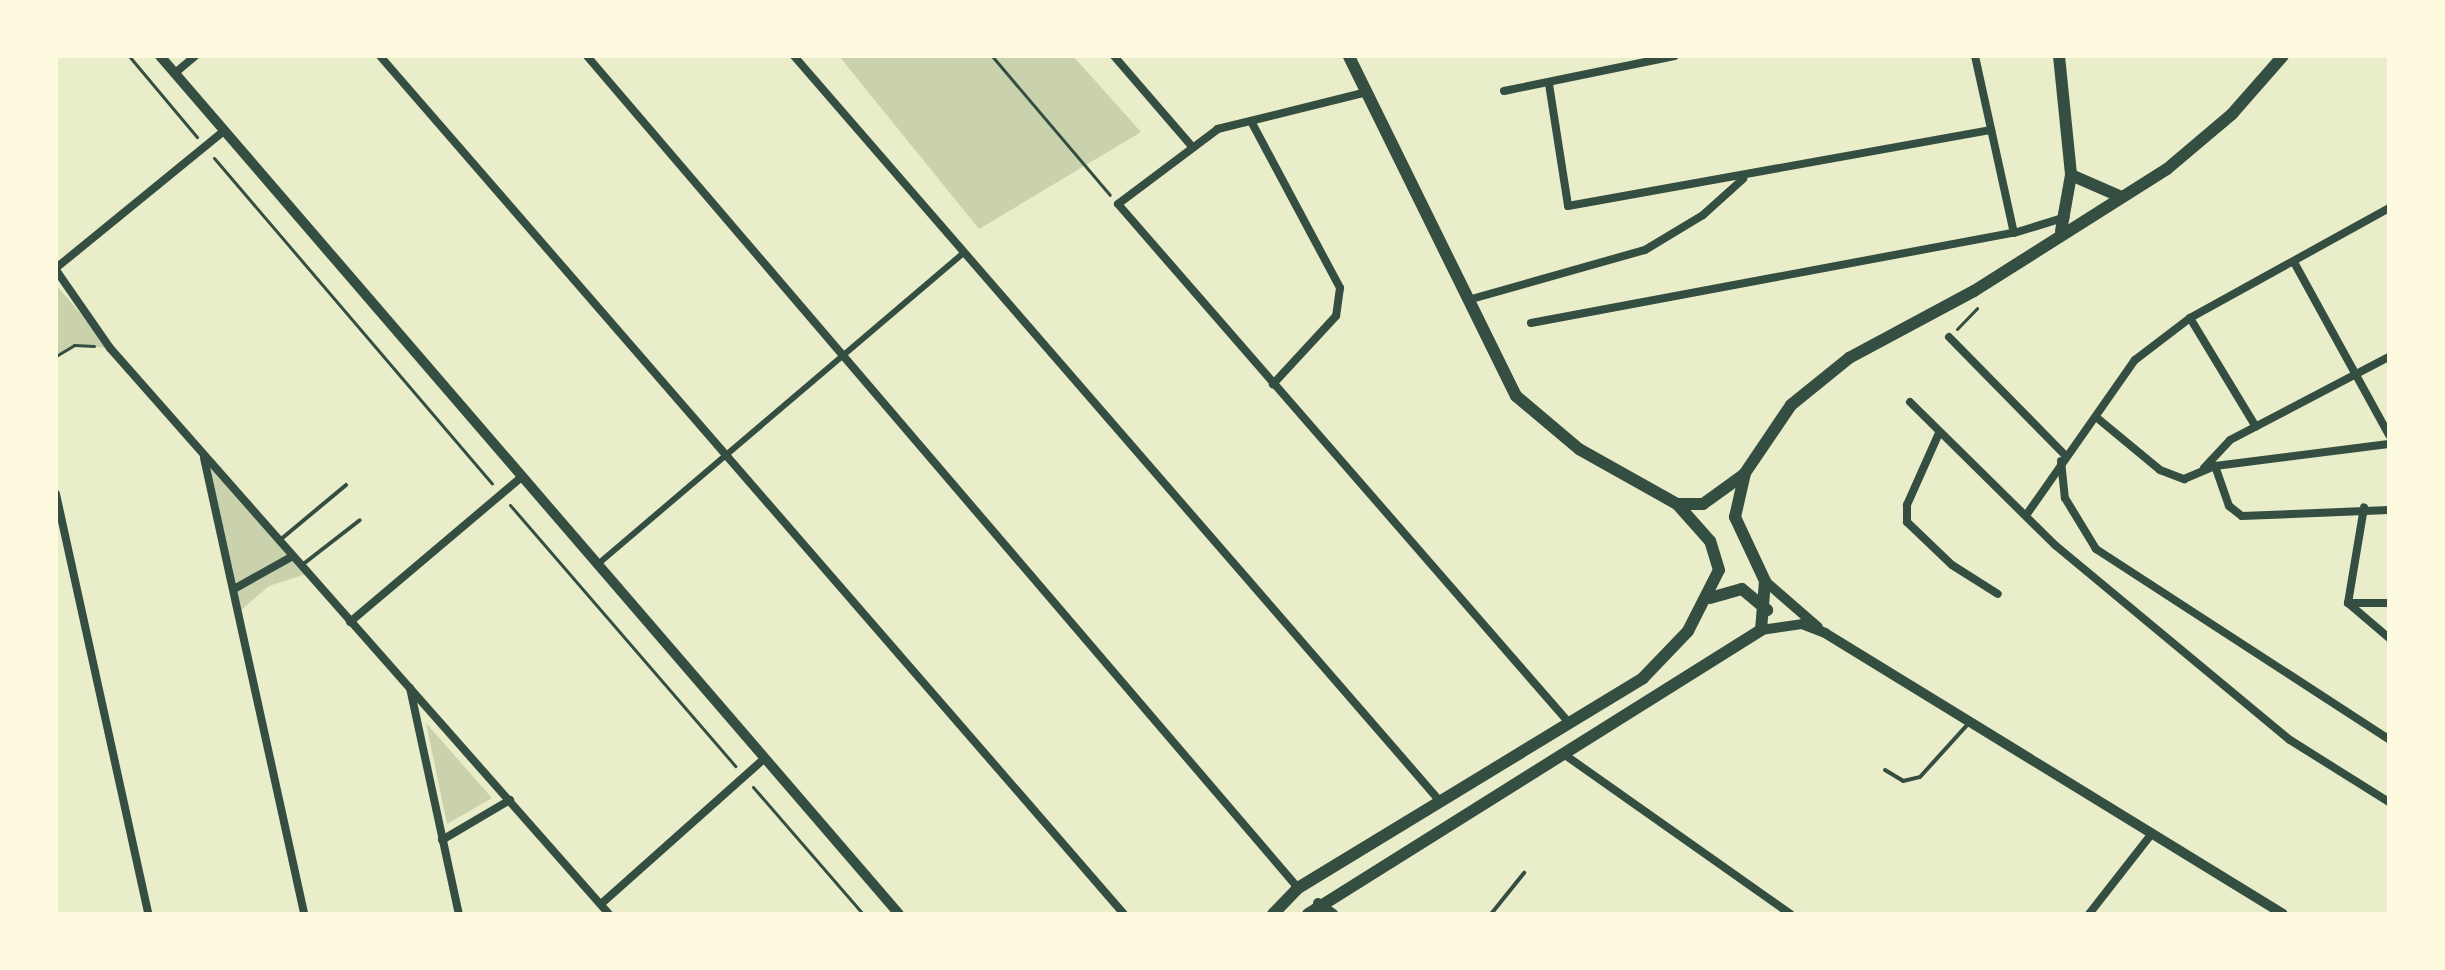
<!DOCTYPE html>
<style>
body{margin:0}
#map{position:relative;width:2445px;height:970px;overflow:hidden;background:#e9edc9;font-family:"PT Serif",serif}
div>[style]{position:absolute}
.green>*{inset:0;background:#cad2ad}
.path>*{height:3px;margin:-1.5px;padding:0 1.5px;transform-origin:1.5px;border-radius:1.5px;background:#344e41}
.service>*{height:4px;margin:-2px;padding:0 2px;transform-origin:2px;border-radius:2px;background:#344e41}
.pedestrian>*{height:6px;margin:-3px;padding:0 3px;transform-origin:3px;border-radius:3px;background:#344e41}
.minor>*{height:8px;margin:-4px;padding:0 4px;transform-origin:4px;border-radius:4px;background:#344e41}
.tertiary>*{height:10px;margin:-5px;padding:0 5px;transform-origin:5px;border-radius:5px;background:#344e41}
.secondary>*{height:12px;margin:-6px;padding:0 6px;transform-origin:6px;border-radius:6px;background:#344e41}
span{translate:-50% -50%;white-space:nowrap;text-align:center;line-height:1.15;-webkit-text-stroke:6px #fefae0;paint-order:stroke}
.frame{position:absolute;inset:0;border:58px solid #fefae0;pointer-events:none}
</style>
<div id="map">
<div class="green">
<i style="clip-path:polygon(839px 56px,1073px 56px,1141px 132px,979px 229px)"></i>
<i style="clip-path:polygon(56px 285px,110px 348px,74px 345px,56px 356px)"></i>
<i style="clip-path:polygon(204px 456px,306px 574px,269px 586px,239px 612px)"></i>
<i style="clip-path:polygon(426px 723px,492px 798px,447px 824px)"></i>
</div>
<div class="path">
<i style="left:129px;top:56px;width:106px;rotate:50deg"></i>
<i style="left:992px;top:56px;width:182px;rotate:49.7deg"></i>
<i style="left:214px;top:158px;width:428px;rotate:49.5deg"></i>
<i style="left:1957px;top:329px;width:29px;rotate:-46deg"></i>
<i style="left:56px;top:356px;width:21px;rotate:-31deg"></i>
<i style="left:74px;top:345px;width:20px;rotate:3deg"></i>
<i style="left:510px;top:505px;width:345px;rotate:49.2deg"></i>
<i style="left:753px;top:787px;width:168px;rotate:49.1deg"></i>
</div>
<div class="service">
<i style="left:280px;top:540px;width:86px;rotate:-39.8deg"></i>
<i style="left:302px;top:565px;width:73px;rotate:-37.8deg"></i>
<i style="left:1885px;top:770px;width:21px;rotate:31deg"></i>
<i style="left:1903px;top:781px;width:17px;rotate:-13deg"></i>
<i style="left:1920px;top:777px;width:72px;rotate:-47.8deg"></i>
<i style="left:1491px;top:914px;width:53px;rotate:-51.2deg"></i>
</div>
<div class="pedestrian">
<i style="left:598px;top:564px;width:480px;rotate:-40.4deg"></i>
</div>
<div class="minor">
<i style="left:380px;top:56px;width:1136px;rotate:49.07deg"></i>
<i style="left:587px;top:56px;width:1094px;rotate:49.48deg"></i>
<i style="left:794px;top:56px;width:985px;rotate:49.08deg"></i>
<i style="left:1114px;top:56px;width:116px;rotate:49.2deg"></i>
<i style="left:1975px;top:56px;width:181px;rotate:77.6deg"></i>
<i style="left:175px;top:73px;width:26px;rotate:-40deg"></i>
<i style="left:1549px;top:84px;width:123px;rotate:81.1deg"></i>
<i style="left:1568px;top:206px;width:430px;rotate:-10.2deg"></i>
<i style="left:1504px;top:91px;width:174px;rotate:-11.6deg"></i>
<i style="left:1367px;top:92px;width:154px;rotate:166.1deg"></i>
<i style="left:1218px;top:129px;width:125px;rotate:143.1deg"></i>
<i style="left:1118px;top:204px;width:689px;rotate:49deg"></i>
<i style="left:1252px;top:123px;width:187px;rotate:61.9deg"></i>
<i style="left:1340px;top:288px;width:28px;rotate:98deg"></i>
<i style="left:1336px;top:316px;width:93px;rotate:132.8deg"></i>
<i style="left:2295px;top:264px;width:195px;rotate:61.2deg"></i>
<i style="left:56px;top:268px;width:218px;rotate:-39.2deg"></i>
<i style="left:56px;top:270px;width:95px;rotate:55.3deg"></i>
<i style="left:110px;top:348px;width:755px;rotate:48.6deg"></i>
<i style="left:1468px;top:300px;width:184px;rotate:-15.8deg"></i>
<i style="left:1645px;top:250px;width:68px;rotate:-31.1deg"></i>
<i style="left:1703px;top:215px;width:54px;rotate:-42deg"></i>
<i style="left:2190px;top:318px;width:127px;rotate:58.8deg"></i>
<i style="left:1531px;top:323px;width:491px;rotate:-10.6deg"></i>
<i style="left:2014px;top:233px;width:54px;rotate:-17.1deg"></i>
<i style="left:1949px;top:337px;width:164px;rotate:45.5deg"></i>
<i style="left:1910px;top:402px;width:204px;rotate:44.6deg"></i>
<i style="left:2055px;top:545px;width:305px;rotate:39.7deg"></i>
<i style="left:2290px;top:740px;width:117px;rotate:32.1deg"></i>
<i style="left:2096px;top:417px;width:83px;rotate:39.6deg"></i>
<i style="left:2160px;top:470px;width:26px;rotate:21deg"></i>
<i style="left:2184px;top:479px;width:34px;rotate:-23deg"></i>
<i style="left:2215px;top:466px;width:175px;rotate:-7.2deg"></i>
<i style="left:1939px;top:433px;width:79px;rotate:114deg"></i>
<i style="left:1907px;top:505px;width:17px;rotate:90deg"></i>
<i style="left:1907px;top:522px;width:62px;rotate:43.7deg"></i>
<i style="left:1952px;top:565px;width:54px;rotate:32.2deg"></i>
<i style="left:204px;top:458px;width:467px;rotate:77.6deg"></i>
<i style="left:2061px;top:461px;width:37px;rotate:84deg"></i>
<i style="left:2065px;top:498px;width:60px;rotate:58.7deg"></i>
<i style="left:2096px;top:549px;width:349px;rotate:33deg"></i>
<i style="left:2215px;top:466px;width:42px;rotate:70.7deg"></i>
<i style="left:2229px;top:506px;width:16px;rotate:38deg"></i>
<i style="left:2242px;top:516px;width:147px;rotate:-2.3deg"></i>
<i style="left:2204px;top:468px;width:38px;rotate:-47deg"></i>
<i style="left:2230px;top:440px;width:179px;rotate:-27.6deg"></i>
<i style="left:56px;top:494px;width:430px;rotate:77.6deg"></i>
<i style="left:2027px;top:514px;width:188px;rotate:-55deg"></i>
<i style="left:2135px;top:360px;width:69px;rotate:-37.4deg"></i>
<i style="left:2190px;top:318px;width:227px;rotate:-28.9deg"></i>
<i style="left:234px;top:589px;width:65px;rotate:-29.3deg"></i>
<i style="left:2348px;top:603px;width:97px;rotate:-80.5deg"></i>
<i style="left:2348px;top:603px;width:54px;rotate:40.5deg"></i>
<i style="left:2348px;top:603px;width:41px"></i>
<i style="left:350px;top:622px;width:226px;rotate:-40.2deg"></i>
<i style="left:410px;top:688px;width:231px;rotate:77.8deg"></i>
<i style="left:1565px;top:755px;width:276px;rotate:35.2deg"></i>
<i style="left:442px;top:840px;width:79px;rotate:-30.5deg"></i>
<i style="left:601px;top:904px;width:220px;rotate:-41.7deg"></i>
<i style="left:2089px;top:914px;width:99px;rotate:-52deg"></i>
</div>
<div class="tertiary">
<i style="left:160px;top:56px;width:1132px;rotate:49.26deg"></i>
<i style="left:1765px;top:581px;width:70px;rotate:41deg"></i>
<i style="left:1761px;top:630px;width:41px;rotate:-8.3deg"></i>
<i style="left:1802px;top:624px;width:25px;rotate:21deg"></i>
<i style="left:1825px;top:633px;width:537px;rotate:31.53deg"></i>
<i style="left:1318px;top:903px;width:19px;rotate:36deg"></i>
</div>
<div class="secondary">
<i style="left:2059px;top:56px;width:120px;rotate:84.2deg"></i>
<i style="left:2071px;top:175px;width:57px;rotate:100.1deg"></i>
<i style="left:2071px;top:175px;width:52px;rotate:23.6deg"></i>
<i style="left:1677px;top:504px;width:26px"></i>
<i style="left:1703px;top:504px;width:49px;rotate:-35.9deg"></i>
<i style="left:1710px;top:598px;width:33px;rotate:-16deg"></i>
<i style="left:1742px;top:589px;width:33px;rotate:40deg"></i>
<i style="left:1273px;top:914px;width:36px;rotate:-46deg"></i>
<i style="left:1298px;top:888px;width:404px;rotate:-31.3deg"></i>
<i style="left:1643px;top:678px;width:65px;rotate:-46.2deg"></i>
<i style="left:1688px;top:631px;width:68px;rotate:-63.1deg"></i>
<i style="left:1719px;top:570px;width:30px;rotate:-107deg"></i>
<i style="left:1710px;top:541px;width:50px;rotate:-131.7deg"></i>
<i style="left:1677px;top:504px;width:112px;rotate:-150.7deg"></i>
<i style="left:1579px;top:449px;width:82px;rotate:-139.9deg"></i>
<i style="left:1516px;top:396px;width:379px;rotate:-116.2deg"></i>
<i style="left:1308px;top:914px;width:535px;rotate:-32.08deg"></i>
<i style="left:1761px;top:630px;width:49px;rotate:-85.3deg"></i>
<i style="left:1765px;top:581px;width:71px;rotate:-115.1deg"></i>
<i style="left:1735px;top:517px;width:45px;rotate:-77.2deg"></i>
<i style="left:1745px;top:473px;width:82px;rotate:-55.9deg"></i>
<i style="left:1791px;top:405px;width:75px;rotate:-39deg"></i>
<i style="left:1849px;top:358px;width:142px;rotate:-28.2deg"></i>
<i style="left:1974px;top:291px;width:228px;rotate:-32.3deg"></i>
<i style="left:2167px;top:169px;width:85px;rotate:-40.2deg"></i>
<i style="left:2232px;top:114px;width:77px;rotate:-48.7deg"></i>
</div>
<div class="frame"></div>
</div>
